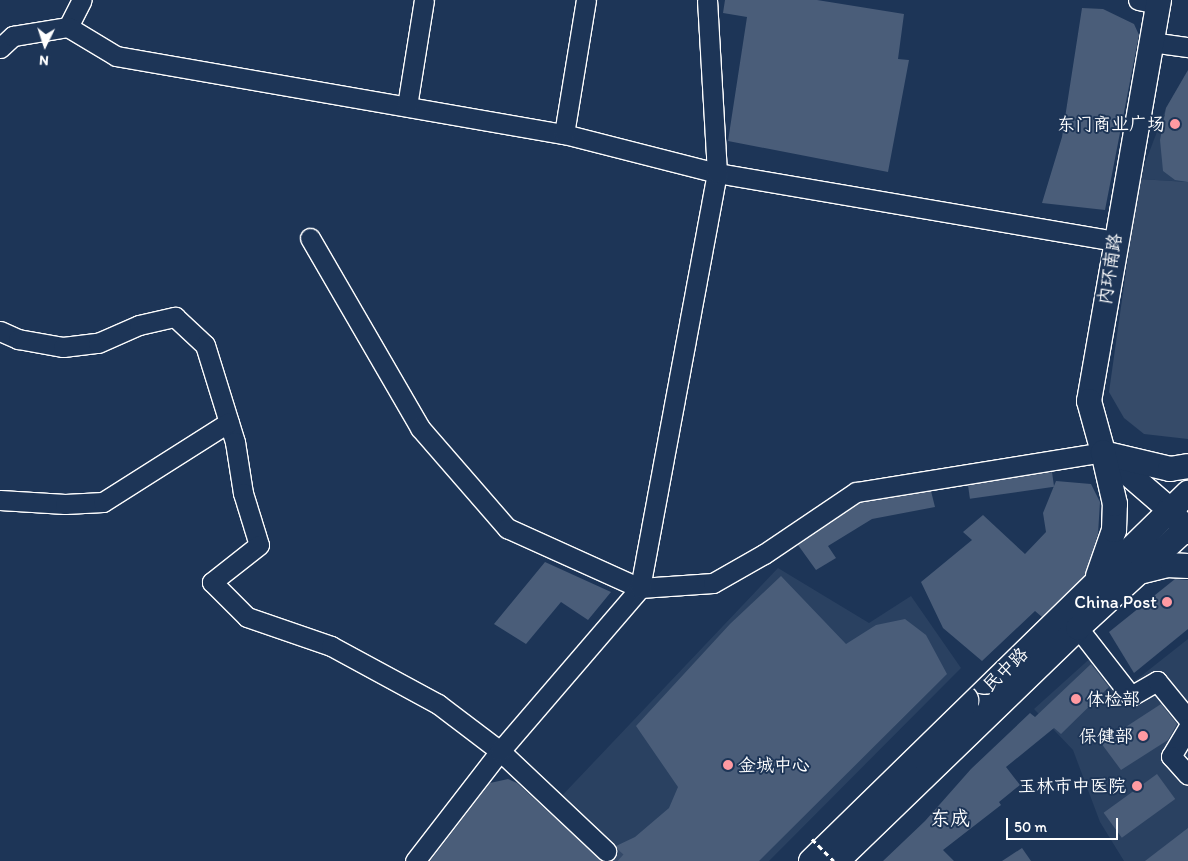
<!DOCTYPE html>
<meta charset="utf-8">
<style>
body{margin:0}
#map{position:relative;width:1188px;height:861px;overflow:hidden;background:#1d3557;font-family:Itim,"LXGW WenKai TC",sans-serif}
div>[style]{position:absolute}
.built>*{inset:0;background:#2a4161}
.green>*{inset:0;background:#364b69}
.building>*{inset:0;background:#4a5d79;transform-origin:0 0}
.minor-tunnel>*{height:19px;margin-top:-9.5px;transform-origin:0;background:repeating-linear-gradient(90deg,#344968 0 19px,transparent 0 28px)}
.roads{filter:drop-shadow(1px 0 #fff) drop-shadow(-1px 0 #fff) drop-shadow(0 1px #fff) drop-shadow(0 -1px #fff)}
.minor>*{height:19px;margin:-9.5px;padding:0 9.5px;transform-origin:9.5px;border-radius:9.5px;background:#1d3557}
.major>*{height:24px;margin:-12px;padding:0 12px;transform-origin:12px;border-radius:12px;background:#1d3557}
.path-bridge>*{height:2.5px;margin-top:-1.25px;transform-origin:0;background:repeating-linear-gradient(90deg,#fff 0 5px,transparent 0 9px)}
.dots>*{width:14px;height:14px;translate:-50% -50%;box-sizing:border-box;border:2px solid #1d3557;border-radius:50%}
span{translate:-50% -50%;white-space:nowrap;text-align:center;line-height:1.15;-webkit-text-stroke:4px #1d3557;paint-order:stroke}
.poi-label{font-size:18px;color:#fff}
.right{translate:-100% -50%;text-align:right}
.left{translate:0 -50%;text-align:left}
.street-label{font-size:18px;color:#fff}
.quarter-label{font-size:20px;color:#fff}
.north{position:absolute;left:20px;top:20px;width:50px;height:50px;-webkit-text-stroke:4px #1d3557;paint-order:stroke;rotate:184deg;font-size:14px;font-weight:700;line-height:20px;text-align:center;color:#fff}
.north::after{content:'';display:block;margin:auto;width:18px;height:22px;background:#fff;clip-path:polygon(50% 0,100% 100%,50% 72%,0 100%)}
.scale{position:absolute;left:1006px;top:818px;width:112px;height:22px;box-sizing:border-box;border:2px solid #fff;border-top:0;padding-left:6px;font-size:15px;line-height:18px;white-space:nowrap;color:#fff;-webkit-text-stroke:4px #1d3557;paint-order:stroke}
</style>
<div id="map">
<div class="built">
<i style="clip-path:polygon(1188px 77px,1188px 182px,1139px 179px,1166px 108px,1182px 81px)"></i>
<i style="clip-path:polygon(778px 568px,869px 623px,911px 596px,961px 668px,769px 861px,500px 861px)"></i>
<i style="clip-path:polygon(1188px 639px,1188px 861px,1124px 861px,1100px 822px,1073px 750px,1034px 709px,1105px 645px,1131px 684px)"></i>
</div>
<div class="green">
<i style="clip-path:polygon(1139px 179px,1188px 182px,1188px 439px,1144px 434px,1124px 418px,1109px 392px)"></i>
</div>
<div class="building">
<i style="clip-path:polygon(725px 0,817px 0,904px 14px,898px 59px,909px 60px,888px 172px,728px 141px,747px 17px,723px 13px)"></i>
<i style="clip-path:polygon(1082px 8px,1103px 9px,1134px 24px,1139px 35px,1105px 210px,1042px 203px,1062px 137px)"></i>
<i style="clip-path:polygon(1188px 70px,1188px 182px,1175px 180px,1163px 171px,1160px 140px,1166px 108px)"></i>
<i style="left:1052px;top:472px;width:15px;height:85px;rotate:82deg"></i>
<i style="clip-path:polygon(1056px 481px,1091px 484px,1100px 502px,1098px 534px,1085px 575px,1042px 617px,1035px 611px,982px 661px,943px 628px,921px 582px,972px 540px,963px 532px,983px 515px,1025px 554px,1046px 532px,1043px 513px)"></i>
<i style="clip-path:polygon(931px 491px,935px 507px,872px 519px,828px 546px,836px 558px,816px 570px,798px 545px,860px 503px)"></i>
<i style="clip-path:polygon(545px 562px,611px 592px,588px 620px,561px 602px,526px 644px,494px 624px)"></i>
<i style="clip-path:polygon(781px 576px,846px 644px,876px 625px,905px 619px,926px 635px,947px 674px,759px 861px,611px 861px,617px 854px,616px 846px,635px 837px,669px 808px,678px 787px,636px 726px,730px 624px)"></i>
<i style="clip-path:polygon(1175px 579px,1188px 580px,1188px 629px,1134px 673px,1109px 632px)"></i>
<i style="clip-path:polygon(1091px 664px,1109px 687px,1061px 734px,1054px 728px,1006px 767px,1020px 785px,999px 802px,1001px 805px,943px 850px,954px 861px,883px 861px,925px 821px,971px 769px,1030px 713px,1035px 717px)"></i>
<i style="clip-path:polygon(1161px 704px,1177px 724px,1168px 740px,1121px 770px,1101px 743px)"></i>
<i style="left:1157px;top:774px;width:31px;height:66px;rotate:54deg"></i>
<i style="clip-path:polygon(508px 779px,517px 783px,602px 861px,430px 861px,490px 783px)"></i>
<i style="clip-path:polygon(1188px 828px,1188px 861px,1145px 861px)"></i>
<i style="clip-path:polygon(1022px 848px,1031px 861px,1002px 861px)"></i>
</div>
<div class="minor-tunnel">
<i style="left:606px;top:851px;width:15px;rotate:42deg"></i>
</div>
<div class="roads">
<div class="minor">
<i style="left:1138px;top:0;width:20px;rotate:11deg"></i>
<i style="left:68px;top:27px;width:30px;rotate:-63deg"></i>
<i style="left:1151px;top:42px;width:37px;rotate:8deg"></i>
<i style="left:0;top:48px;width:18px;rotate:-43deg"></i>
<i style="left:13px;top:36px;width:56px;rotate:-9.3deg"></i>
<i style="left:68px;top:27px;width:56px;rotate:31.1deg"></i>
<i style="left:116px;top:56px;width:455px;rotate:9.9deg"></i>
<i style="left:564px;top:134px;width:158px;rotate:14.3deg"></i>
<i style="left:717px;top:173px;width:404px;rotate:9.7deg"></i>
<i style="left:407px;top:106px;width:107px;rotate:-80.9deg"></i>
<i style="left:564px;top:134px;width:136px;rotate:-80.7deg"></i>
<i style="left:310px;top:238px;width:220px;rotate:59.9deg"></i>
<i style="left:420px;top:428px;width:133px;rotate:49deg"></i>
<i style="left:507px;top:528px;width:146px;rotate:24.3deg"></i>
<i style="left:640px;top:588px;width:73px;rotate:-3.9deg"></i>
<i style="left:713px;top:583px;width:59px;rotate:-29.6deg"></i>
<i style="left:764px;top:554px;width:111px;rotate:-34deg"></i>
<i style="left:856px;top:492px;width:250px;rotate:-9.2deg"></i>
<i style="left:0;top:331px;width:20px;rotate:24deg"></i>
<i style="left:18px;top:339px;width:46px;rotate:10.1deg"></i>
<i style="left:63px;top:347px;width:35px;rotate:-7deg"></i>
<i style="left:98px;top:343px;width:45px;rotate:-23.7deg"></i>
<i style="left:139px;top:325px;width:37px;rotate:-13deg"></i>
<i style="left:175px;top:317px;width:41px;rotate:43deg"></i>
<i style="left:205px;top:345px;width:102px;rotate:72.8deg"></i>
<i style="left:235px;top:442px;width:52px;rotate:81.1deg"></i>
<i style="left:243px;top:493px;width:54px;rotate:72.9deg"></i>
<i style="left:259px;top:545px;width:60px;rotate:141.8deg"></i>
<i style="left:212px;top:582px;width:49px;rotate:45deg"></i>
<i style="left:247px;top:617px;width:89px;rotate:19deg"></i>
<i style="left:331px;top:646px;width:122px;rotate:28.5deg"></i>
<i style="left:438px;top:704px;width:78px;rotate:37.2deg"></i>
<i style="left:500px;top:751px;width:146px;rotate:43.3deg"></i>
<i style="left:0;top:500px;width:65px;rotate:3.5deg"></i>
<i style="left:65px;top:504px;width:38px;rotate:-3deg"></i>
<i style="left:103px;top:502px;width:149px;rotate:-32.4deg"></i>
<i style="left:1078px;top:628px;width:86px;rotate:52.1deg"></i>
<i style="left:1131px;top:696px;width:30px;rotate:-30deg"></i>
<i style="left:1157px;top:681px;width:49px;rotate:50.8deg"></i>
<i style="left:1188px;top:728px;width:33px;rotate:121deg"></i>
<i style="left:1171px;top:756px;width:25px;rotate:48deg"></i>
<i style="left:415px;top:861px;width:139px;rotate:-52.3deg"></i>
<i style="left:500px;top:751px;width:215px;rotate:-49.3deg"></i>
<i style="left:640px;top:588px;width:422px;rotate:-79.5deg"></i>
<i style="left:717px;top:173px;width:173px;rotate:-93.3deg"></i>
</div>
<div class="major">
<i style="left:1159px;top:0;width:407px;rotate:99.9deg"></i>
<i style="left:1089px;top:401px;width:53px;rotate:74.6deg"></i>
<i style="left:1103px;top:452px;width:87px;rotate:40.8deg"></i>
<i style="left:1169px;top:509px;width:30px;rotate:50deg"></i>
<i style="left:1111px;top:455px;width:61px;rotate:13.3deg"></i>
<i style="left:1170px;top:469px;width:18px;rotate:-9deg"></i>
<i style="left:1139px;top:572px;width:29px;rotate:-14deg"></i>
<i style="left:1167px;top:565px;width:21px;rotate:3deg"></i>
<i style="left:1098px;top:576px;width:49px;rotate:-70.8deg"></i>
<i style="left:1114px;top:530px;width:26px;rotate:-88deg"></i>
<i style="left:1115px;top:504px;width:53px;rotate:-103deg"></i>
<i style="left:811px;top:861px;width:527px;rotate:-44.31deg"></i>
<i style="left:837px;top:861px;width:335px;rotate:-44deg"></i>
<i style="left:1078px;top:628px;width:149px;rotate:-42.6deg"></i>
</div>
</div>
<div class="path-bridge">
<i style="left:812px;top:839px;width:31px;rotate:45deg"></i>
</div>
<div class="dots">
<i style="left:1175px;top:124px;background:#ff9aa2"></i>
<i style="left:1167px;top:602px;background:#ff9aa2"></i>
<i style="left:1076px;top:699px;background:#ff9aa2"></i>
<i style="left:1143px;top:736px;background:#ff9aa2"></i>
<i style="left:728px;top:765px;background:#ff9aa2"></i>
<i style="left:1137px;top:786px;background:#ff9aa2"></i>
</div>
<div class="poi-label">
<span class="right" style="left:1165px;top:124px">东门商业广场</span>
<span class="right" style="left:1157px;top:602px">China Post</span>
<span class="left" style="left:1086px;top:699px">体检部</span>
<span class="right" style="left:1133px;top:736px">保健部</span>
<span class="left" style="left:738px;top:765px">金城中心</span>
<span class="right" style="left:1126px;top:786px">玉林市中医院</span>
</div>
<div class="street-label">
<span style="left:1110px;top:269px;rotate:-81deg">内环南路</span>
<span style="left:999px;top:676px;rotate:-44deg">人民中路</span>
</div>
<div class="quarter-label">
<span style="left:950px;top:818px">东成</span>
</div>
<div class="north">N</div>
<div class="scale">50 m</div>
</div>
